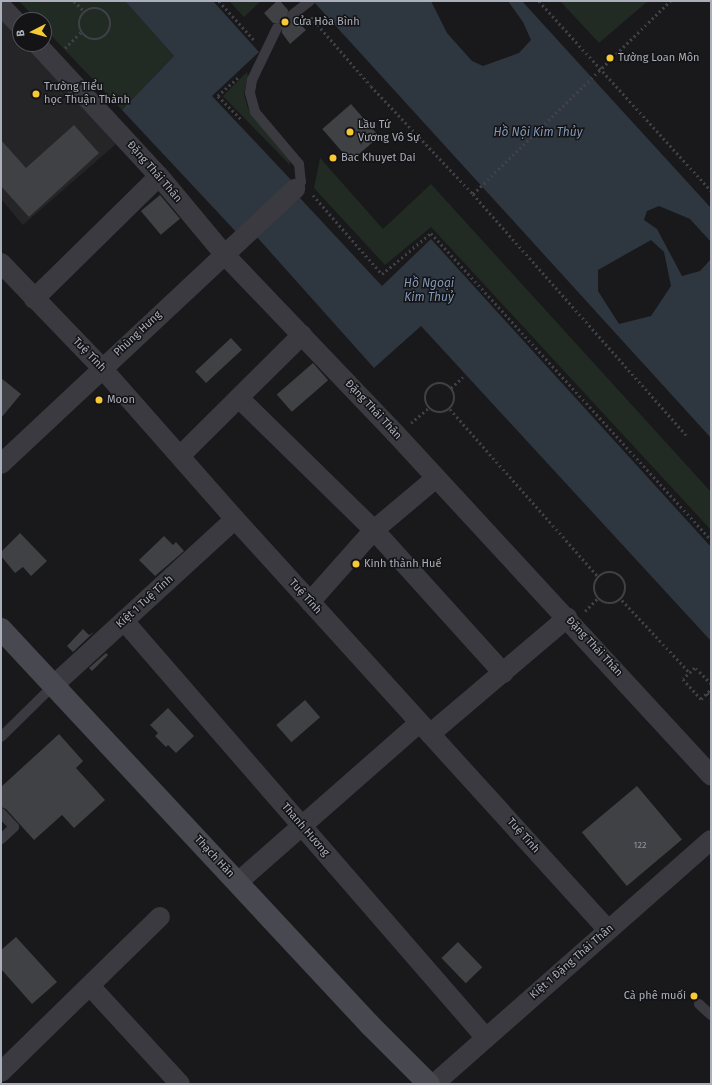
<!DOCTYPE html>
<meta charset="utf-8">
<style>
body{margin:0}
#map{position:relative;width:712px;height:1085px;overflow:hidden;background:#19191b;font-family:"Fira Sans",sans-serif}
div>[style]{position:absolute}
.built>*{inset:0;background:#252528}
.green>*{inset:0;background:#212a23}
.water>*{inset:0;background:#2e3640}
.building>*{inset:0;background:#404145;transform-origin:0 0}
.path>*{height:2.5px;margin-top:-1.25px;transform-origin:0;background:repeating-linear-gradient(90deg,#404147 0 2px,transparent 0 5px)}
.path>.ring{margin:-1.25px;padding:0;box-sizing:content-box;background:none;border:2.5px solid #404147;border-radius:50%}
.lane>*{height:10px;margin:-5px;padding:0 5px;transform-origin:5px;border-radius:5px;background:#3a3a40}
.street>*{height:20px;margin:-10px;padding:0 10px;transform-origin:10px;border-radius:10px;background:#3a3a40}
.secondary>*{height:22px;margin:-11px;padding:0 11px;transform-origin:11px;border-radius:11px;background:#484950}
.dots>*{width:11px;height:11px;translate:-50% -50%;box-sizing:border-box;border:2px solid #141416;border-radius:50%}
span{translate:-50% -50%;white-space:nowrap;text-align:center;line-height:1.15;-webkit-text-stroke:3px #141416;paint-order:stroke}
.number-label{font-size:9px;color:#90939e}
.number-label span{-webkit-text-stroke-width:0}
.poi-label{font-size:11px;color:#abaebb}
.left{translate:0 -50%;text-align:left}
.right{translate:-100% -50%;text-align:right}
.street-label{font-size:11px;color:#abaebb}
.water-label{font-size:12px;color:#8298b7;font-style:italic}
.frame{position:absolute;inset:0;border:2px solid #abaebb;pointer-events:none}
.north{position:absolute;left:12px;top:12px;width:40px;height:40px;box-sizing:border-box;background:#141416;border:1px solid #505258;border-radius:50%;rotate:264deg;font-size:11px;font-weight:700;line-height:16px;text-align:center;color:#abaebb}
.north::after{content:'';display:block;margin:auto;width:14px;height:18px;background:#f7ca35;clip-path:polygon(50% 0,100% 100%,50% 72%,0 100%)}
</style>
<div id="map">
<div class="built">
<i style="clip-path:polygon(1px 16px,20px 37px,20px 44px,26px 44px,116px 144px,23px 225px,1px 199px)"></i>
</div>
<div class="green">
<i style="clip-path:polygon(19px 1px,125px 1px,174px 56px,122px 110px,44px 28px,44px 20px,37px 20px)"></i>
<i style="clip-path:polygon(229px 1px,261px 1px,244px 17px)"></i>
<i style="clip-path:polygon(560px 1px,648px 1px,599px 43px)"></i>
<i style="clip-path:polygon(247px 72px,248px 77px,244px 94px,248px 108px,289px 158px,290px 165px,223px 96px)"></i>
<i style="clip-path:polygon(320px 158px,383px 229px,431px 184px,711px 492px,711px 530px,431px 227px,385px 265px,314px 188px)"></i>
</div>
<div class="water">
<i style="clip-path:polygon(125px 1px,213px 1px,259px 52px,212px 96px,293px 182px,239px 235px,122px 110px,174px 56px)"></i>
<i style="clip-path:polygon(evenodd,313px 1px,431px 1px,447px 33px,472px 61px,483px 66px,519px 53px,531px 40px,523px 22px,508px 1px,522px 1px,573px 57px,711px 208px,711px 242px,690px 219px,659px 206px,647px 211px,644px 220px,657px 229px,682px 276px,700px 271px,711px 259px,711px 438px,313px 1px,651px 240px,664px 252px,671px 286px,651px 316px,619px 324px,598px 291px,598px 270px,651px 240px)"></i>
<i style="clip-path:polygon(299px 197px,382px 286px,431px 239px,711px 547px,711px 641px,421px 326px,374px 368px,256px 236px)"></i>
</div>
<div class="building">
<i style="clip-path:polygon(277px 1px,280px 1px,288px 10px,287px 19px,296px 20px,306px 30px,290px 44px,282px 33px,282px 24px,273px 23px,264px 13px)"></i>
<i style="left:351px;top:104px;width:43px;height:38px;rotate:49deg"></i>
<i style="clip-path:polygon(74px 125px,99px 153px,29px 217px,1px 186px,1px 140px,26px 168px)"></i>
<i style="left:160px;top:195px;width:31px;height:25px;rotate:50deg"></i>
<i style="left:231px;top:338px;width:16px;height:49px;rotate:47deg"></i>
<i style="left:313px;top:363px;width:23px;height:48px;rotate:49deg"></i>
<i style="clip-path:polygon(1px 378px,21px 394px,1px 418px)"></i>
<i style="clip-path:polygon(20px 533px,47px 561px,31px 576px,23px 567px,15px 573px,1px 556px,1px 552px)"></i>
<i style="clip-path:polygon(164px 536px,173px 545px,176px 542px,184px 551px,155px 576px,139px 560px)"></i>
<i style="clip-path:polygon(83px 629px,89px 635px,94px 632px,73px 652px,67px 646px)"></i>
<i style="clip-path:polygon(106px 653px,108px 655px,92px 671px,89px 668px)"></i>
<i style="left:305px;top:700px;width:23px;height:38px;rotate:49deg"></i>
<i style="clip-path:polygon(168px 708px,194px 736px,176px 753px,168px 745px,166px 747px,155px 736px,158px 733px,150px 725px)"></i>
<i style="clip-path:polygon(59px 734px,83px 761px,76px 768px,105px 800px,74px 828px,62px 815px,34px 840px,6px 809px,1px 807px,1px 787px)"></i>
<i style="left:637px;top:786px;width:70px;height:72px;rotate:50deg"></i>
<i style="clip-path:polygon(16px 937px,57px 982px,32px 1004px,1px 969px,1px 950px)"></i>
<i style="left:458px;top:942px;width:35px;height:23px;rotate:46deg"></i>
</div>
<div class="path">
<i style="left:74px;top:1px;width:14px;rotate:45deg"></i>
<i style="left:219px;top:1px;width:54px;rotate:48deg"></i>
<i style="left:539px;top:1px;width:256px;rotate:47.8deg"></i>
<i class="ring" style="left:79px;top:8px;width:29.5px;height:29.5px"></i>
<i style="left:311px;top:17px;width:91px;rotate:49deg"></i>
<i style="left:371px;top:86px;width:149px;rotate:46.6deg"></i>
<i style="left:473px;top:194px;width:322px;rotate:48.5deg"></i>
<i style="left:65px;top:48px;width:23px;rotate:-45deg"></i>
<i style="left:238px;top:78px;width:27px;rotate:138deg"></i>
<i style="left:218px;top:96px;width:34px;rotate:45deg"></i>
<i style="left:473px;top:194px;width:276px;rotate:-44.4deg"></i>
<i style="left:313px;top:195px;width:105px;rotate:48.9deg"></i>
<i style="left:382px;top:274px;width:64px;rotate:-39.9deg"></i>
<i style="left:431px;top:233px;width:416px;rotate:47.6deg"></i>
<i class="ring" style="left:425px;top:383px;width:27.5px;height:27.5px"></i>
<i style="left:451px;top:388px;width:16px;rotate:-43deg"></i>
<i style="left:450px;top:409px;width:223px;rotate:48.5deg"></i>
<i style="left:411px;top:423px;width:23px;rotate:-41deg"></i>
<i class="ring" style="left:594px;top:572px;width:29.5px;height:29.5px"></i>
<i style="left:622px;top:600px;width:100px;rotate:47deg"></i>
<i style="left:585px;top:611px;width:17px;rotate:-45deg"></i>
<i style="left:711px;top:684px;width:23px;rotate:-135deg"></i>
<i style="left:695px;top:668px;width:16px;rotate:137deg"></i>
<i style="left:683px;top:679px;width:27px;rotate:48deg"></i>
<i style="left:701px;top:699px;width:14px;rotate:-45deg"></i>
<i style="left:707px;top:693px;width:6px;rotate:45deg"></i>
</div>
<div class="lane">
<i style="left:292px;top:15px;width:23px;rotate:-38deg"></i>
<i style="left:277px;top:28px;width:58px;rotate:115.7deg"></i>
<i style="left:252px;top:80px;width:13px;rotate:99deg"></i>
<i style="left:250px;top:93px;width:20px;rotate:75deg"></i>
<i style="left:255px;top:112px;width:68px;rotate:49.8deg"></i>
<i style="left:299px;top:164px;width:18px;rotate:84deg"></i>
<i style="left:301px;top:182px;width:9px;rotate:131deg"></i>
<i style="left:1px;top:737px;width:76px;rotate:-44.5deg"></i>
<i style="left:1px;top:813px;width:19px;rotate:47deg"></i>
<i style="left:14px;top:827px;width:18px;rotate:137deg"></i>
<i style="left:699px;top:1004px;width:16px;rotate:43deg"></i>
</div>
<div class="street">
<i style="left:1px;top:6px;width:28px;rotate:46deg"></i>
<i style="left:37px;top:44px;width:180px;rotate:47.3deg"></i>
<i style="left:159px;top:176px;width:102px;rotate:50.2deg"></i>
<i style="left:224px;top:254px;width:248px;rotate:46.3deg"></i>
<i style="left:395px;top:433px;width:466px;rotate:47.3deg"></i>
<i style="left:1px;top:263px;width:144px;rotate:46.1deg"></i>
<i style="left:101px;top:367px;width:203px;rotate:48.6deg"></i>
<i style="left:235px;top:519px;width:555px;rotate:47.77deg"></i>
<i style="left:34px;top:299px;width:175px;rotate:-44.5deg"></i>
<i style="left:239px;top:398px;width:189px;rotate:44.4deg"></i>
<i style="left:374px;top:530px;width:193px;rotate:47.9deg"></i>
<i style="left:180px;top:456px;width:172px;rotate:-44.8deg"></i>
<i style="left:1px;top:464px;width:403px;rotate:-43.1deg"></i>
<i style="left:310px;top:602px;width:96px;rotate:-48.4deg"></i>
<i style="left:374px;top:530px;width:81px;rotate:-40deg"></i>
<i style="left:124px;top:621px;width:552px;rotate:49.04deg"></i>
<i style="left:55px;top:684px;width:244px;rotate:-42.5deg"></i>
<i style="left:430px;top:734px;width:180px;rotate:-40.3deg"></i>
<i style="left:238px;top:882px;width:241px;rotate:-41.3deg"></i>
<i style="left:90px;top:986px;width:133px;rotate:47.4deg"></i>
<i style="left:1px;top:1072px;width:222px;rotate:-44.3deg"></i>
<i style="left:434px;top:1084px;width:369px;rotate:-41.4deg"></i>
</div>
<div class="secondary">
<i style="left:1px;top:629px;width:541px;rotate:47.02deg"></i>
<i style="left:370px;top:1025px;width:83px;rotate:45deg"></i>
</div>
<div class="dots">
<i style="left:285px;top:22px;background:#f7ca35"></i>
<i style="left:610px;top:58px;background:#f7ca35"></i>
<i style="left:36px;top:94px;background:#f7ca35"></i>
<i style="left:350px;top:132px;background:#f7ca35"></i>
<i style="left:333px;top:158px;background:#f7ca35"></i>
<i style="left:99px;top:400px;background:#f7ca35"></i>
<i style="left:356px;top:564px;background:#f7ca35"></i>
<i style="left:694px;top:996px;background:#f7ca35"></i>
</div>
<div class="number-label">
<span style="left:640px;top:845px">122</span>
</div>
<div class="poi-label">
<span class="left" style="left:293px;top:22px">Cửa Hòa Bình</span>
<span class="left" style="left:618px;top:58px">Tường Loan Môn</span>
<span class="left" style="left:44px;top:94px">Trường Tiểu<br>học Thuận Thành</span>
<span class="left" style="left:358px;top:132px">Lầu Tứ<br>Vương Vô Sự</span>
<span class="left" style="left:341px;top:158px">Bac Khuyet Dai</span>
<span class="left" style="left:107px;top:400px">Moon</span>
<span class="left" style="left:364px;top:564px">Kinh thành Huế</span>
<span class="right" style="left:686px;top:996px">Cà phê muối</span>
</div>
<div class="street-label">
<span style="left:154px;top:172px;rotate:49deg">Đặng Thái Thân</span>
<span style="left:138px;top:334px;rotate:-43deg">Phùng Hưng</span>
<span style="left:89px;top:355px;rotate:46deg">Tuệ Tĩnh</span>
<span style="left:373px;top:410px;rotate:47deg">Đặng Thái Thân</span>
<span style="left:305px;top:597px;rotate:48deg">Tuệ Tĩnh</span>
<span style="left:145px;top:602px;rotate:-42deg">Kiệt 1 Tuệ Tĩnh</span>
<span style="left:594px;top:647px;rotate:47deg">Đặng Thái Thân</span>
<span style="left:305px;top:830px;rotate:49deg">Thanh Hương</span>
<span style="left:523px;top:836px;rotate:48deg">Tuệ Tĩnh</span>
<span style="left:214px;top:857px;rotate:47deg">Thạch Hãn</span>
<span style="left:572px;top:962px;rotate:-41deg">Kiệt 1 Đặng Thái Thân</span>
</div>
<div class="water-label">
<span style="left:538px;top:133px">Hồ Nội Kim Thủy</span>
<span style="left:429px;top:291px">Hồ Ngoại<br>Kim Thuỷ</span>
</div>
<div class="frame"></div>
<div class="north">B</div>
</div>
